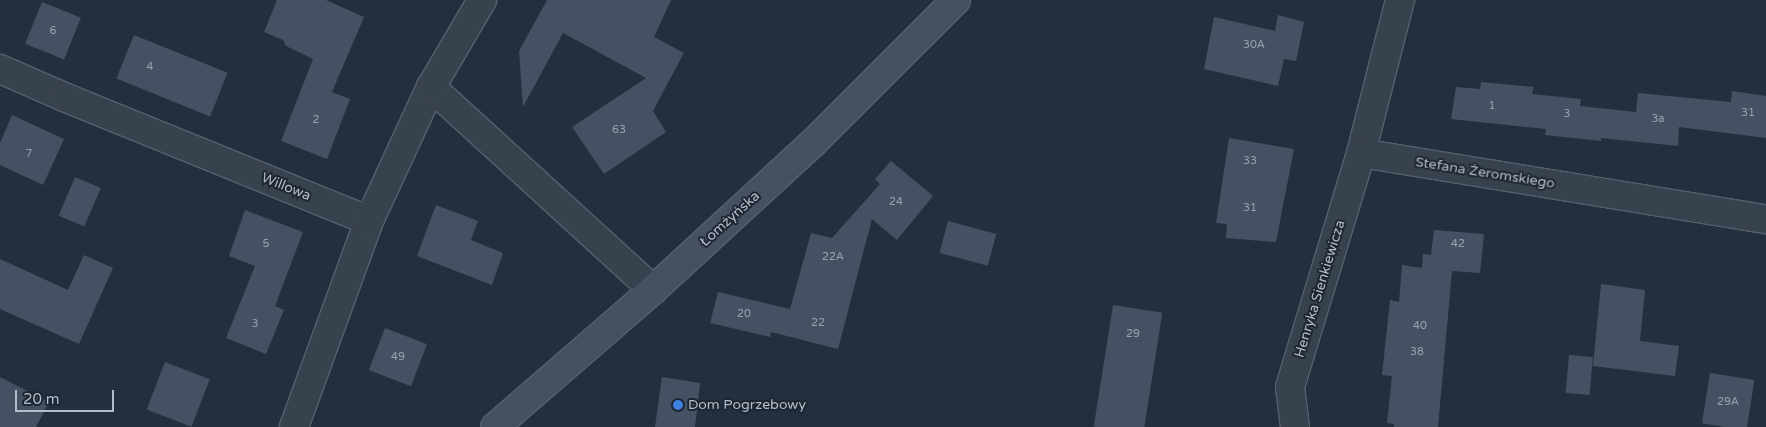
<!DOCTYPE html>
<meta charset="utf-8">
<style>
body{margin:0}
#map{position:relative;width:1766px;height:427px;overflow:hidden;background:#242f3e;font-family:"Varela Round",sans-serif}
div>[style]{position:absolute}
.building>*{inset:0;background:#455162;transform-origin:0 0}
.roads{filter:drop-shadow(1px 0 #565f6c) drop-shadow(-1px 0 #565f6c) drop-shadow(0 1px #565f6c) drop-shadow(0 -1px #565f6c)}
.minor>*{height:28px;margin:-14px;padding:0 14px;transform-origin:14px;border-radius:14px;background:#38414e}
.secondary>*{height:28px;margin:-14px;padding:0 14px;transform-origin:14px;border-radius:14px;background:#465061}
.dots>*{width:14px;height:14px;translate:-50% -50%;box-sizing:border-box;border:2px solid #1d2633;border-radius:50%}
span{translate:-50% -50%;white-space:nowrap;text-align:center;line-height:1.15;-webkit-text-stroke:4px #1d2633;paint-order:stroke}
.number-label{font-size:11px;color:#98a1af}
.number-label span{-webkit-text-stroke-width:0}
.street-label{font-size:14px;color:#b4bcc9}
.poi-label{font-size:14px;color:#b4bcc9}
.left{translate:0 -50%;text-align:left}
.scale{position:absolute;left:15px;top:390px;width:99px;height:22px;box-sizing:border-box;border:2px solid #b4bcc9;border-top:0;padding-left:6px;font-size:15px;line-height:18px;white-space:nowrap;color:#b4bcc9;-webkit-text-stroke:4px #1d2633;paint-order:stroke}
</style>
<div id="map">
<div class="building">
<i style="clip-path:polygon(277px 0,326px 0,364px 17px,332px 92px,350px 99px,327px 159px,281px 141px,313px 59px,286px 46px,283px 40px,264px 32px)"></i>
<i style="clip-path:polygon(547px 0,671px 0,654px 37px,684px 53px,685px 51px,653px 111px,666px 132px,604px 174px,572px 127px,646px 78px,563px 33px,523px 107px,519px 51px)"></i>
<i style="left:42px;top:2px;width:42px;height:45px;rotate:22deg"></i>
<i style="clip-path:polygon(1278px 15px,1304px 22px,1296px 61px,1284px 59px,1278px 86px,1204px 69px,1214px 17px,1275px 31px)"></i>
<i style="left:134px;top:35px;width:101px;height:47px;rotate:22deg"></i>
<i style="clip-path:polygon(1481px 82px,1534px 87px,1532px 94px,1581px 99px,1580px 106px,1636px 112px,1638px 93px,1731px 102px,1732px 91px,1766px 96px,1766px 138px,1679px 127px,1678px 146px,1601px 138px,1601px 141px,1545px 135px,1546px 129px,1451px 119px,1456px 87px,1480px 89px)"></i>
<i style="clip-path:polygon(12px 115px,64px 139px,43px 185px,0 165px,0 143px)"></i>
<i style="clip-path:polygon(1229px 138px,1294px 149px,1276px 242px,1226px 238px,1227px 224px,1216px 223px)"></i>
<i style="clip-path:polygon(891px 161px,933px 196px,897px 240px,872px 219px,838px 349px,771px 332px,770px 337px,710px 323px,718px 292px,790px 309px,811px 233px,832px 238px,880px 184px,875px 179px)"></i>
<i style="left:75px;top:177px;width:28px;height:42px;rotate:23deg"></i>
<i style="clip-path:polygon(436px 205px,478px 221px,471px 240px,503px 253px,492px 285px,417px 256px)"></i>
<i style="clip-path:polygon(245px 210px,303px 232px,275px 306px,284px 310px,266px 354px,226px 338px,255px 266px,229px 256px)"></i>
<i style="left:948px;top:221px;width:50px;height:33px;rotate:15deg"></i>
<i style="clip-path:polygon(1434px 230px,1484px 234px,1480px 273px,1452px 271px,1438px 427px,1394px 427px,1394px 424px,1387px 423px,1392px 376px,1382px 375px,1390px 300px,1399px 302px,1402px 265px,1422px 268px,1423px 254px,1431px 255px)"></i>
<i style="clip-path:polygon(84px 255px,113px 268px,79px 344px,0 309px,0 259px,68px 290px)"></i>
<i style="clip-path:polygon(1601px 284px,1645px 290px,1640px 341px,1679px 346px,1675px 376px,1593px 366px)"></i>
<i style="left:1113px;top:305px;width:50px;height:123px;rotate:9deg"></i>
<i style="left:385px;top:328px;width:45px;height:45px;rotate:21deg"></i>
<i style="left:1569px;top:355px;width:24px;height:38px;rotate:5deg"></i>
<i style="left:165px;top:362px;width:48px;height:51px;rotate:21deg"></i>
<i style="left:1710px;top:373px;width:45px;height:51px;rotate:9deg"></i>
<i style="clip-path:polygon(0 377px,49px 402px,36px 427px,0 427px)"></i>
<i style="clip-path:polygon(662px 377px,700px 383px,695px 427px,655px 427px)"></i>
</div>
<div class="roads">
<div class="minor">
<i style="left:1400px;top:0;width:158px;rotate:104.3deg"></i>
<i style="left:1361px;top:153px;width:410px;rotate:9.3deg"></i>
<i style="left:0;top:69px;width:70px;rotate:23.6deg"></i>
<i style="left:64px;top:97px;width:329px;rotate:22.1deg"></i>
<i style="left:431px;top:87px;width:301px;rotate:42.4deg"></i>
<i style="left:294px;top:427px;width:219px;rotate:-70deg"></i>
<i style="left:369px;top:221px;width:148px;rotate:-65.2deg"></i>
<i style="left:431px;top:87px;width:101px;rotate:-59.6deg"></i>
<i style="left:1295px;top:427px;width:40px;rotate:-97.1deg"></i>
<i style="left:1290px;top:387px;width:245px;rotate:-73.1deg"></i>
</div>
<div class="secondary">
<i style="left:495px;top:427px;width:209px;rotate:-40.9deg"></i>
<i style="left:653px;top:290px;width:217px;rotate:-42.6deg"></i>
<i style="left:813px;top:143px;width:202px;rotate:-45deg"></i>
</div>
</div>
<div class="dots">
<i style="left:678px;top:405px;background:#3f7fe0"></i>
</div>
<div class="number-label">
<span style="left:53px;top:31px">6</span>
<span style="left:1254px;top:45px">30A</span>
<span style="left:150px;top:67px">4</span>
<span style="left:1492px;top:106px">1</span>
<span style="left:1748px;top:113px">31</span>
<span style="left:1567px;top:114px">3</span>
<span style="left:1658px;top:119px">3a</span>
<span style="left:316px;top:120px">2</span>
<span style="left:619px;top:130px">63</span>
<span style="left:29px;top:154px">7</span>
<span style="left:1250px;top:161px">33</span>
<span style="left:896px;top:202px">24</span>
<span style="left:1250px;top:208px">31</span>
<span style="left:266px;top:244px">5</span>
<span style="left:1458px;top:244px">42</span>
<span style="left:833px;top:257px">22A</span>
<span style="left:744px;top:314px">20</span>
<span style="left:818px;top:323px">22</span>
<span style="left:255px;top:324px">3</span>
<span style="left:1420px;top:326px">40</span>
<span style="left:1133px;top:334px">29</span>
<span style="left:1417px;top:352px">38</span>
<span style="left:398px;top:357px">49</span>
<span style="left:1728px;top:402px">29A</span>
</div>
<div class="street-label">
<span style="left:1485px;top:173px;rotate:9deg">Stefana Żeromskiego</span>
<span style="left:286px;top:187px;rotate:22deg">Willowa</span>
<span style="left:730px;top:219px;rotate:-42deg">Łomżyńska</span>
<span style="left:1320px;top:289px;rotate:-73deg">Henryka Sienkiewicza</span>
</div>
<div class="poi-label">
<span class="left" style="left:688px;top:405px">Dom Pogrzebowy</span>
</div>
<div class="scale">20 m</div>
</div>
